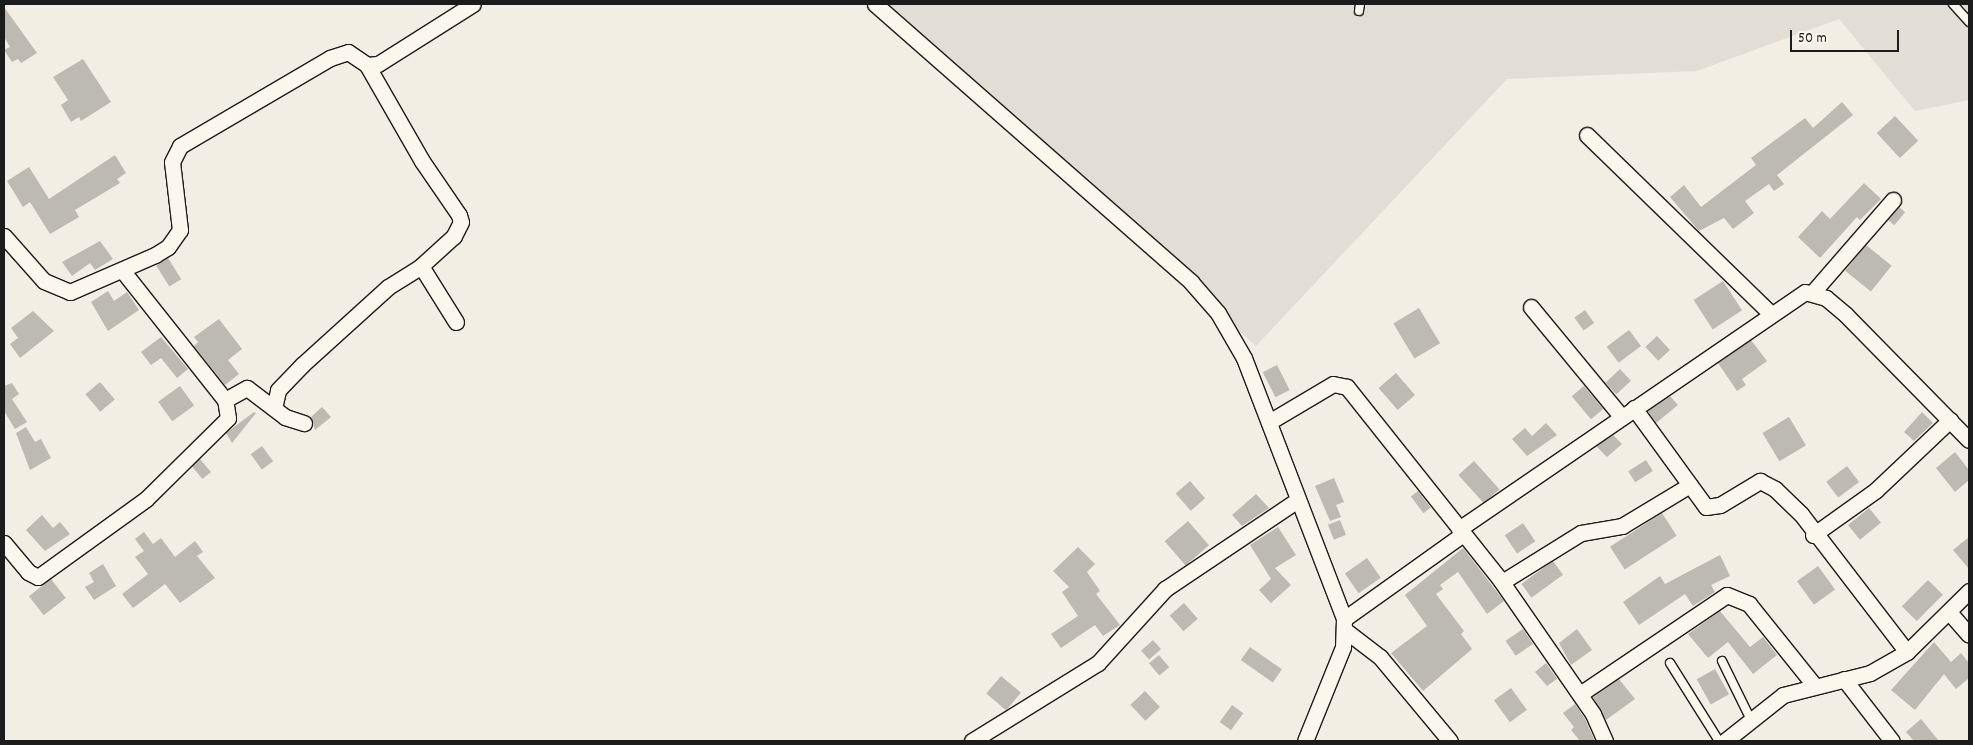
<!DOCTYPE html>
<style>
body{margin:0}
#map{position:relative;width:1973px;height:745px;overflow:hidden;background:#f2eee4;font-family:Dekko,sans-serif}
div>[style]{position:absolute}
.built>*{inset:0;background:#e2ded5}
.building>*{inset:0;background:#bdbab1;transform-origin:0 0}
.roads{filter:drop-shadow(1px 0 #1c1c1c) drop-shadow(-1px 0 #1c1c1c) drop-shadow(0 1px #1c1c1c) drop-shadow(0 -1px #1c1c1c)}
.service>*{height:8px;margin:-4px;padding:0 4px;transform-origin:4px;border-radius:4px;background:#fbf7ec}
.minor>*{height:15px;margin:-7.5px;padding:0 7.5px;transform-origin:7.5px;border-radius:7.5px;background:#fbf7ec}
span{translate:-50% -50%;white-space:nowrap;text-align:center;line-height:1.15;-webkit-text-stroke:4px #fbf7ec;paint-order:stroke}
.frame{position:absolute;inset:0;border:5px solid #1c1c1c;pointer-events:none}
.scale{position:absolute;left:1790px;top:30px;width:109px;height:22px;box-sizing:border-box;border:2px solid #1c1c1c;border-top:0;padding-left:6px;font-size:15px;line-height:18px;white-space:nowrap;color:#1c1c1c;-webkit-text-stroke:4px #fbf7ec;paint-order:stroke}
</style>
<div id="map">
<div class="built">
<i style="clip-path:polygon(876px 4px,1969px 4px,1969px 100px,1915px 111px,1839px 19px,1697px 71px,1507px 79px,1256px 346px)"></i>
</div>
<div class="building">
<i style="clip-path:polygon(4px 7px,37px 53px,21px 63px,18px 59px,12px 62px,4px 50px,10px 47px,4px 37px)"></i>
<i style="clip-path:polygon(83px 59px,111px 102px,81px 121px,79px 117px,71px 122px,61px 105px,68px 100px,53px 77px)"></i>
<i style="clip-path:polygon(1842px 102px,1853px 115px,1777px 175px,1784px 184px,1774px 191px,1769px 184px,1745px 201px,1754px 213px,1733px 229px,1724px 218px,1699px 231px,1670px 197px,1684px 185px,1701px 207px,1756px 165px,1751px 158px,1805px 118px,1813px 128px)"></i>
<i style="left:1895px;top:116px;width:34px;height:25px;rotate:47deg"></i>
<i style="clip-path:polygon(115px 155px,126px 173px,117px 179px,120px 183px,75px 210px,79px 217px,50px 234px,30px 202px,23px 207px,7px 181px,29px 167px,49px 199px)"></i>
<i style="clip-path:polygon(1864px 183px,1881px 199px,1860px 220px,1857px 217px,1820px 258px,1798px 237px,1822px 211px,1830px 219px)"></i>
<i style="left:1899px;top:207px;width:8px;height:17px;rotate:40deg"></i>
<i style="clip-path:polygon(100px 241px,113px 259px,95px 270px,90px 263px,72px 276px,62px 262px)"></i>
<i style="left:1866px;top:245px;width:33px;height:33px;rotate:39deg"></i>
<i style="left:168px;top:258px;width:25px;height:14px;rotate:58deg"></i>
<i style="left:1723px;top:281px;width:35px;height:35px;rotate:57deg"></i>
<i style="clip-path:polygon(108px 291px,114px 301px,127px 292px,139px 310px,108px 331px,91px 302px)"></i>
<i style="left:1419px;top:308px;width:41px;height:30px;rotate:59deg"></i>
<i style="left:1585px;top:310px;width:16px;height:13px;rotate:55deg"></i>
<i style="clip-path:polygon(33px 311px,54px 331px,20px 358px,10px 344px,18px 338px,11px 328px)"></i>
<i style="clip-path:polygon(219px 319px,242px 349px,228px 360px,239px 374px,225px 385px,194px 346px,198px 342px,194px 337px)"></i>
<i style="left:1629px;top:330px;width:20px;height:28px;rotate:53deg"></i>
<i style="left:1657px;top:336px;width:19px;height:16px;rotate:47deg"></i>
<i style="clip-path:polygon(161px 337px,188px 369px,177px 378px,161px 358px,151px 365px,141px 352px)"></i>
<i style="clip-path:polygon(1751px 340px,1767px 361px,1742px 379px,1746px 385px,1737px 391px,1718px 363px)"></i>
<i style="left:1277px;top:365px;width:28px;height:16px;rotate:63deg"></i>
<i style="left:1620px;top:369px;width:16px;height:20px;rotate:47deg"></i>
<i style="left:1396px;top:373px;width:29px;height:23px;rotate:49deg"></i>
<i style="left:100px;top:382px;width:23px;height:19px;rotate:50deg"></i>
<i style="clip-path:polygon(12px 383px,19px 394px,12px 399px,27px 422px,15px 429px,4px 411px,4px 386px)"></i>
<i style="left:180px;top:386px;width:24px;height:27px;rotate:54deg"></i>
<i style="left:1584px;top:386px;width:30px;height:16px;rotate:50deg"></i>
<i style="clip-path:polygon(1670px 396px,1678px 405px,1656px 423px,1648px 411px)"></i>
<i style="clip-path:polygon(322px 407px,331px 417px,315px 430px,311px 417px)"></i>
<i style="clip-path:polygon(254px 412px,256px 413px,232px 443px,226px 433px)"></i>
<i style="clip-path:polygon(1922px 412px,1933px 423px,1914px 441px,1904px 432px)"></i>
<i style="left:1789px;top:417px;width:33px;height:31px;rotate:59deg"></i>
<i style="clip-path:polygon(1546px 423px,1557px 435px,1527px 456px,1512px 439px,1525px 428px,1532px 436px)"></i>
<i style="clip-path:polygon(26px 427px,35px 442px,41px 439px,51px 458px,30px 470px,16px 433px)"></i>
<i style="clip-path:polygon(1613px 435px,1622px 444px,1607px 457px,1596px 446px)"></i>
<i style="left:262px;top:446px;width:19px;height:14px;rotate:54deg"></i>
<i style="clip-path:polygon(1955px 452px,1969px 470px,1969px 480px,1955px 492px,1936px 468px)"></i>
<i style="left:200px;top:459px;width:17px;height:11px;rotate:50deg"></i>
<i style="left:1646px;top:460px;width:13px;height:21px;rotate:58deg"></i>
<i style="left:1474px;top:461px;width:38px;height:21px;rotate:48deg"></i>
<i style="left:1847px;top:466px;width:20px;height:26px;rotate:53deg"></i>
<i style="clip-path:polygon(1334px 478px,1344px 502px,1336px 505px,1341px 517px,1330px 521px,1315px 486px)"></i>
<i style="left:1190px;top:481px;width:23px;height:19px;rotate:49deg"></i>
<i style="left:1418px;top:491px;width:21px;height:9px;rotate:53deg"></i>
<i style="clip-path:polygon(1256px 494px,1269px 508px,1242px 526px,1232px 515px)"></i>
<i style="left:1869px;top:508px;width:19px;height:27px;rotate:51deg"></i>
<i style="left:1662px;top:513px;width:27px;height:62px;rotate:57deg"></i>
<i style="clip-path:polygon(42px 515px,53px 528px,60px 522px,70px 534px,45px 551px,26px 530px)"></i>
<i style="left:1340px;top:520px;width:16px;height:13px;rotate:68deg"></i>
<i style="left:1188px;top:521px;width:32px;height:31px;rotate:49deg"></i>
<i style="left:1523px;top:523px;width:22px;height:22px;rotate:56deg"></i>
<i style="clip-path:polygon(1278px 527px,1296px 555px,1275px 568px,1291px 585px,1271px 603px,1259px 590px,1271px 579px,1250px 545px)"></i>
<i style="clip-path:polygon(144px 532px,153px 544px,161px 538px,175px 557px,195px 541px,203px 552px,197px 556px,215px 578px,180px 603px,165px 584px,133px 608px,122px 594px,148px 574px,135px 557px,144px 551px,135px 539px)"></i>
<i style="clip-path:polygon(1969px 537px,1969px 569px,1953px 550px)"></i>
<i style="clip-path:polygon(1078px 547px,1095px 564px,1087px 572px,1100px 591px,1096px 594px,1120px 625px,1103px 636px,1095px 625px,1061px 648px,1051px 634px,1078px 616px,1062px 592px,1069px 587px,1053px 571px)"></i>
<i style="clip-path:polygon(1463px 548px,1504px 601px,1487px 614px,1458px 572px,1440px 585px,1443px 589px,1436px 594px,1464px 631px,1461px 634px,1472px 649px,1423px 691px,1391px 653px,1427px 626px,1405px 595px)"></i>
<i style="clip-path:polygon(1720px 555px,1730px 576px,1711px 585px,1715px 592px,1693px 606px,1685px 594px,1639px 625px,1623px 602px,1660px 576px,1665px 584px)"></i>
<i style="left:1367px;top:558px;width:24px;height:27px;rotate:55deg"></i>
<i style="left:1553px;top:561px;width:17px;height:39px;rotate:54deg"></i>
<i style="clip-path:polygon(103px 564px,116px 586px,94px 600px,85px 587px,94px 582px,89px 573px)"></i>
<i style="left:1818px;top:566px;width:29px;height:26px;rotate:54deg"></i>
<i style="left:51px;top:579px;width:24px;height:28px;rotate:52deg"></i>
<i style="left:1928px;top:580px;width:21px;height:37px;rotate:45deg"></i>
<i style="left:1184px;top:603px;width:21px;height:19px;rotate:49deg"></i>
<i style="clip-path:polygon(1720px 611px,1750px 647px,1763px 637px,1777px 655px,1753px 674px,1728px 642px,1708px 658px,1688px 634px)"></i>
<i style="left:1523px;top:629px;width:18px;height:21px;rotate:56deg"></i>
<i style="clip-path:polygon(1577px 629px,1592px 650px,1571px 665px,1559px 643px)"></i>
<i style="left:1153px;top:640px;width:12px;height:16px;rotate:48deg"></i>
<i style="clip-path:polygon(1934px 642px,1951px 662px,1961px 653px,1969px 663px,1969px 678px,1956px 689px,1944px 674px,1915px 710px,1891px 690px)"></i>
<i style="left:1250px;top:647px;width:39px;height:16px;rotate:35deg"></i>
<i style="left:1159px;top:655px;width:16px;height:13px;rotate:50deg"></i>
<i style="clip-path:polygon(1546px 663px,1557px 679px,1547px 686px,1535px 672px)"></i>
<i style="left:1715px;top:669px;width:29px;height:21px;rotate:61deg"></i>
<i style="left:1001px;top:676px;width:26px;height:23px;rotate:40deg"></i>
<i style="clip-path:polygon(1619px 679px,1635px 699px,1606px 720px,1593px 697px)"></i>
<i style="left:1511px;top:688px;width:27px;height:21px;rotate:54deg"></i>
<i style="left:1145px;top:691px;width:22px;height:20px;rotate:47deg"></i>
<i style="clip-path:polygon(1575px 704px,1585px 719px,1595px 741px,1580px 741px,1571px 730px,1574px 727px,1563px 713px)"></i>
<i style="left:1232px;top:705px;width:14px;height:21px;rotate:36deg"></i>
<i style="clip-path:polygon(1921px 719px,1939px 741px,1914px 741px,1906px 732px)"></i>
</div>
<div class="roads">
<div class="service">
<i style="left:1953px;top:4px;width:24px;rotate:48deg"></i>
<i style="left:1359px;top:11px;width:7px;rotate:-82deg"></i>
<i style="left:1722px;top:661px;width:66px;rotate:63.8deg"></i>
<i style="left:1670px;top:663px;width:92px;rotate:57.9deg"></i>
</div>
<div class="minor">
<i style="left:875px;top:4px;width:421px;rotate:41.3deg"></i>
<i style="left:1191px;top:282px;width:41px;rotate:48.9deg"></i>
<i style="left:1218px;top:313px;width:52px;rotate:60deg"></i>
<i style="left:1244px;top:358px;width:280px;rotate:69deg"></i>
<i style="left:1344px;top:619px;width:28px;rotate:92deg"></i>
<i style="left:1343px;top:647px;width:101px;rotate:112deg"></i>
<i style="left:367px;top:65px;width:111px;rotate:60.2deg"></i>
<i style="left:422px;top:161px;width:65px;rotate:55.6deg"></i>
<i style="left:459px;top:215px;width:7px;rotate:74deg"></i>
<i style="left:461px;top:222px;width:16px;rotate:117deg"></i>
<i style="left:454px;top:236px;width:45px;rotate:137.7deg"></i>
<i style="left:421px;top:266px;width:66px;rotate:58deg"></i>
<i style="left:1587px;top:135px;width:257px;rotate:44.2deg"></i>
<i style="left:4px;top:236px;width:60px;rotate:48.4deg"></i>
<i style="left:44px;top:281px;width:28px;rotate:23deg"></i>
<i style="left:70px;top:292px;width:93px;rotate:-23.5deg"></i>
<i style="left:155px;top:255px;width:15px;rotate:-32deg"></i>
<i style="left:168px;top:247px;width:21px;rotate:-55deg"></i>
<i style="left:180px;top:230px;width:68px;rotate:-96.7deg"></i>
<i style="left:172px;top:162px;width:18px;rotate:-63deg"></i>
<i style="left:180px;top:146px;width:174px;rotate:-30.4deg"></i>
<i style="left:330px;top:58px;width:19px;rotate:-18deg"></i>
<i style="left:348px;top:52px;width:23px;rotate:34deg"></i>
<i style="left:367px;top:65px;width:11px;rotate:-5deg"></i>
<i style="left:378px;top:64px;width:112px;rotate:-32.3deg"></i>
<i style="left:1813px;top:292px;width:122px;rotate:-49deg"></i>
<i style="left:1531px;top:307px;width:141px;rotate:50.5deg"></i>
<i style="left:225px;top:400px;width:25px;rotate:-29deg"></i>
<i style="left:247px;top:388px;width:48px;rotate:37.3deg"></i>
<i style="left:285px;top:417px;width:20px;rotate:18deg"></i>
<i style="left:274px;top:408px;width:18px;rotate:-77deg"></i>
<i style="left:278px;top:390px;width:35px;rotate:-46deg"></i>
<i style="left:302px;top:365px;width:116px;rotate:-42.2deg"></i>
<i style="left:388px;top:287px;width:39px;rotate:-32deg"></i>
<i style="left:1634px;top:408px;width:122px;rotate:54deg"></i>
<i style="left:1706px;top:507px;width:14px;rotate:-8deg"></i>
<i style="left:1720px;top:505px;width:47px;rotate:-31deg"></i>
<i style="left:1760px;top:481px;width:17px;rotate:28deg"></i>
<i style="left:1775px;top:489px;width:36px;rotate:44deg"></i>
<i style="left:1801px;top:514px;width:174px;rotate:52.5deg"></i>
<i style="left:1269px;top:422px;width:74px;rotate:-30.7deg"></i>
<i style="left:1333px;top:384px;width:14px;rotate:12deg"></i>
<i style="left:1347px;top:387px;width:244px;rotate:51.5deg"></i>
<i style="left:1499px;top:578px;width:165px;rotate:55.3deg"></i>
<i style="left:1593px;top:714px;width:30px;rotate:66deg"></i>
<i style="left:1459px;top:529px;width:419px;rotate:-34.4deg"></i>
<i style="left:1805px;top:292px;width:22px;rotate:16deg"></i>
<i style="left:1826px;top:298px;width:26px;rotate:40deg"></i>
<i style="left:1846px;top:315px;width:175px;rotate:45.5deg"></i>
<i style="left:1813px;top:535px;width:77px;rotate:-35.5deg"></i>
<i style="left:1876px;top:490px;width:102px;rotate:-43.4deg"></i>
<i style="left:4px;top:543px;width:38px;rotate:50deg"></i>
<i style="left:28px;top:572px;width:11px;rotate:27deg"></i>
<i style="left:38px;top:577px;width:133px;rotate:-35.8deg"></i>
<i style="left:146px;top:499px;width:115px;rotate:-44.6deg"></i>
<i style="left:228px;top:418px;width:18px;rotate:-99deg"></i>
<i style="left:225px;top:400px;width:166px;rotate:-128.4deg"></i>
<i style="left:1502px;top:582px;width:93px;rotate:-31.8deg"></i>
<i style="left:1581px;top:533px;width:42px;rotate:-9.7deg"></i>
<i style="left:1622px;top:526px;width:79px;rotate:-31.1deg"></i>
<i style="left:1949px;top:612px;width:30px;rotate:49deg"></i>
<i style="left:1344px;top:619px;width:146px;rotate:-35.5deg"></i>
<i style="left:1346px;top:631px;width:43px;rotate:37.4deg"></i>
<i style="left:1380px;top:657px;width:109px;rotate:50.2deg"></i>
<i style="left:1844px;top:679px;width:78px;rotate:52.3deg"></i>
<i style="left:1580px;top:694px;width:177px;rotate:-34deg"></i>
<i style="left:1727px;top:595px;width:24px;rotate:22deg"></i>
<i style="left:1749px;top:604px;width:105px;rotate:51.2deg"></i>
<i style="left:972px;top:741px;width:148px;rotate:-31.8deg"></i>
<i style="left:1098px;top:663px;width:100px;rotate:-47.8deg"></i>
<i style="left:1165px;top:589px;width:158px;rotate:-33.9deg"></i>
<i style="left:1725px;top:741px;width:74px;rotate:-38.4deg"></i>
<i style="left:1783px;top:695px;width:90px;rotate:-14.2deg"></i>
<i style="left:1870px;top:673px;width:43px;rotate:-29.6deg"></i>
<i style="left:1907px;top:652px;width:87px;rotate:-44.5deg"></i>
</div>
</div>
<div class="frame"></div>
<div class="scale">50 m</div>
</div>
